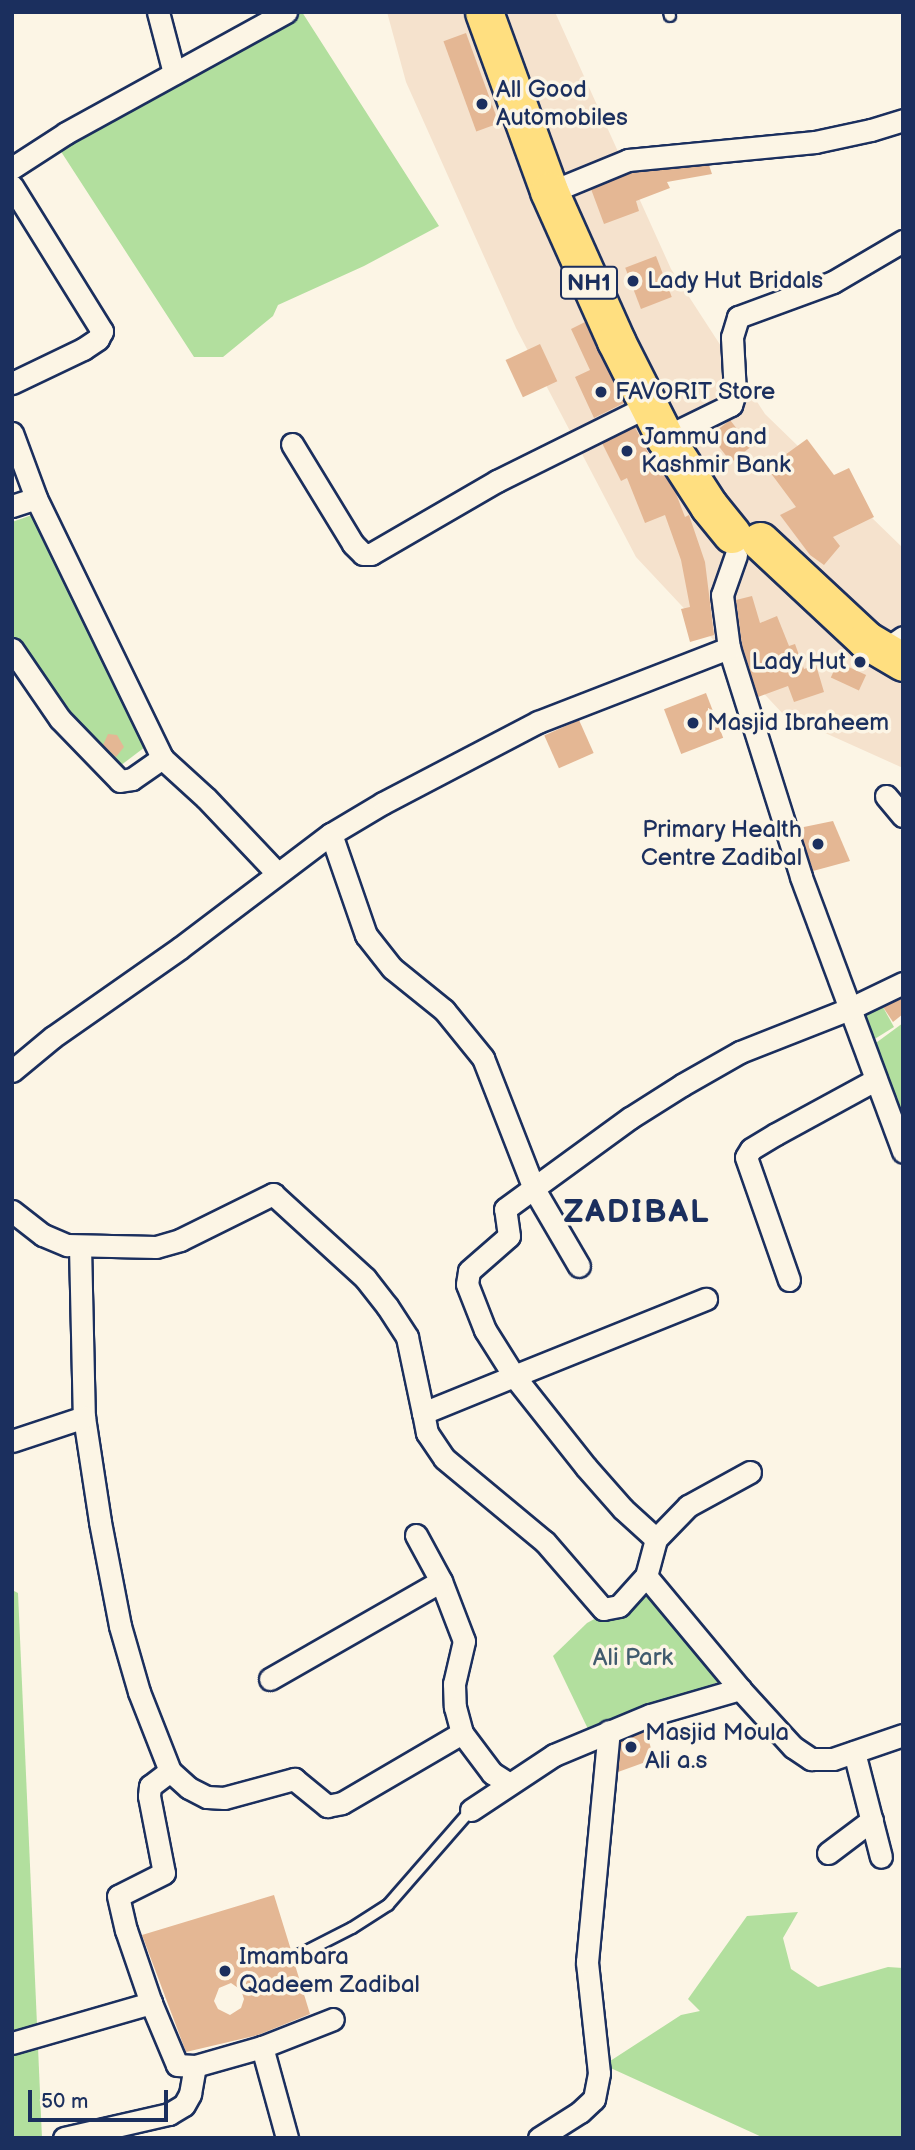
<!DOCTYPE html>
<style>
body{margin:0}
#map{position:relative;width:915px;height:2150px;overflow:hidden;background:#fcf5e5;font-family:"Balsamiq Sans",sans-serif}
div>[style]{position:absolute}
.built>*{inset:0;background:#f5e2cd}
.green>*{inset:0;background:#b2df9e}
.building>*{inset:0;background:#e4b794;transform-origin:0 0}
.roads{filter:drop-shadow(2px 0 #1b2f5e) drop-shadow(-2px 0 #1b2f5e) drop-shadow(0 2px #1b2f5e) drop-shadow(0 -2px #1b2f5e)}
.lane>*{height:10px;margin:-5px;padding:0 5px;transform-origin:5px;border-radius:5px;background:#fcf5e5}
.street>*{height:21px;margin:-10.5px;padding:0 10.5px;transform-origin:10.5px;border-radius:10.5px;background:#fcf5e5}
.highway>*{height:37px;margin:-18.5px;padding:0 18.5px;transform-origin:18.5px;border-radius:18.5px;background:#ffdf80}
.dots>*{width:19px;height:19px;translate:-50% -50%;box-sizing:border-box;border:4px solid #fcf5e5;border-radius:50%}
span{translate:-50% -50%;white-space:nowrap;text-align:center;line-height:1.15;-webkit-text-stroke:7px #fcf5e5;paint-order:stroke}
.shield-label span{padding:2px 5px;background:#fcf5e5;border:2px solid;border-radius:5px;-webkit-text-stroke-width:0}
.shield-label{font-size:23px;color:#1b2f5e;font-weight:700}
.poi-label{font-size:24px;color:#1b2f5e}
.left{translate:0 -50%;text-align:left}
.right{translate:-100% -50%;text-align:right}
.park-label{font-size:24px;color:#415b6e}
.district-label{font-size:32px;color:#1b2f5e;font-weight:700;letter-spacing:2px}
.frame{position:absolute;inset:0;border:14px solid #1b2f5e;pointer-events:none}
.scale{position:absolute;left:28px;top:2090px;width:140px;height:32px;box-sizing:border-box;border:4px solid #1b2f5e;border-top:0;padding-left:9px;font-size:21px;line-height:24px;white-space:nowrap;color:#1b2f5e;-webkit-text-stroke:5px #fcf5e5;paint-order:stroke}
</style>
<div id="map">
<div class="built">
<i style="clip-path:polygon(387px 12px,555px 12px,671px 269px,765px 414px,903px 548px,903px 768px,783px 714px,636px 557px,516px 328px,406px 82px)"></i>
</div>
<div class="green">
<i style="clip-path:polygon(302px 12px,439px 226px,364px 266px,278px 305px,273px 316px,223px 357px,194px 357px,60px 150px)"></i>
<i style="clip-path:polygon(32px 515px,145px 747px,116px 769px,12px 641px,12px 522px)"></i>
<i style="clip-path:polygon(879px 1000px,894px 1027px,865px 1045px,852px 1010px)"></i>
<i style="clip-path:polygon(903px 1023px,903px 1137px,869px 1048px)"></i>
<i style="clip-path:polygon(12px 1590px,18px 1593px,42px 2138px,12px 2138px)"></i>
<i style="clip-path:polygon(646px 1591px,719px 1682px,588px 1729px,553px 1656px,587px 1623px)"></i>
<i style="clip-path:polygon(798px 1912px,783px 1938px,791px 1969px,818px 1987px,888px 1967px,903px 1968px,903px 2138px,764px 2138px,604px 2065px,681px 2015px,700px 2011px,688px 1999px,747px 1916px)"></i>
</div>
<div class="building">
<i style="left:466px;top:33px;width:96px;height:24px;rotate:70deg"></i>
<i style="clip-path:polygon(709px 165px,712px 174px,667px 182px,670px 188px,636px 201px,639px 211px,604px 224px,591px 189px,631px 173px)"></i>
<i style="left:656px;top:256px;width:44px;height:33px;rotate:69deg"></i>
<i style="clip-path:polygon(585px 322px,624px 403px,594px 418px,575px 377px,590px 370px,571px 329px)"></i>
<i style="left:540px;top:344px;width:41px;height:38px;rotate:65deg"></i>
<i style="left:730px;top:420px;width:34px;height:25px;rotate:52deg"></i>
<i style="clip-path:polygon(635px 427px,660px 476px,663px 474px,675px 491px,685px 517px,689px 515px,705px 562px,714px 635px,690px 642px,681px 609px,690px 607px,681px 560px,665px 515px,645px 523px,627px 478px,621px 481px,602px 443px)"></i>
<i style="clip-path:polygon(807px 439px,834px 475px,849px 468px,874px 517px,833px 537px,840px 546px,824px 565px,810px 555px,780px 515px,796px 507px,767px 468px)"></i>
<i style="clip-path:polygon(752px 596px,760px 623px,777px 616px,789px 646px,795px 644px,804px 669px,816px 665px,824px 692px,794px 702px,788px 686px,758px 697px,742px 645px,736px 600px)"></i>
<i style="left:838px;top:662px;width:31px;height:17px;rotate:25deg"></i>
<i style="left:706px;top:693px;width:48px;height:45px;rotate:69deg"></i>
<i style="left:579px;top:720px;width:36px;height:38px;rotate:66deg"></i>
<i style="clip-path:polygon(108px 734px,117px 735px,124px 747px,116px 757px,103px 745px)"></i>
<i style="clip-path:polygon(833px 821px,850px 861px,813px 871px,799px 828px)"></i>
<i style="clip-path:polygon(901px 999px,903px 1014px,893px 1022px,883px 1007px)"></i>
<i style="clip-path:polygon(646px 1731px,654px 1759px,618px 1772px,621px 1741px)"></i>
<i style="clip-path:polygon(evenodd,274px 1895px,291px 1950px,286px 1954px,286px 1961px,295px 1965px,310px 2014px,258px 2035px,186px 2052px,142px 1935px,274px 1895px,231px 1983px,241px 1990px,244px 1999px,241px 2008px,230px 2015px,218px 2009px,214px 2001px,219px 1988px,231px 1983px)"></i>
</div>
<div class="roads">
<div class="lane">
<i style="left:669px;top:12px;width:4px;rotate:76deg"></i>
<i style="left:293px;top:1958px;width:66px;rotate:-27deg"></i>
<i style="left:352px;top:1928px;width:43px;rotate:-32.6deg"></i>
<i style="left:388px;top:1905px;width:126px;rotate:-48.9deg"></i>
</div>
<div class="street">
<i style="left:158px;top:12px;width:63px;rotate:75.3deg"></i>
<i style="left:12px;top:168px;width:64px;rotate:-32.9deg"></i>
<i style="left:66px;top:133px;width:251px;rotate:-28.8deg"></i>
<i style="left:12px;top:186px;width:171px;rotate:58.2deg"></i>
<i style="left:102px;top:331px;width:9px;rotate:117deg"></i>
<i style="left:98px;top:339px;width:18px;rotate:146deg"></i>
<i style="left:83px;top:349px;width:79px;rotate:154.4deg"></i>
<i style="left:565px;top:186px;width:68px;rotate:-22.4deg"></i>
<i style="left:628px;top:160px;width:188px;rotate:-5.5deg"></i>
<i style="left:815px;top:142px;width:57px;rotate:-12.1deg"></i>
<i style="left:871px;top:130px;width:34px;rotate:-17deg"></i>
<i style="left:680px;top:430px;width:57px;rotate:-26.1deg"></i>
<i style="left:731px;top:405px;width:13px;rotate:-72deg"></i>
<i style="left:735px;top:393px;width:56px;rotate:-93.1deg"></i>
<i style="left:732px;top:337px;width:21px;rotate:-73deg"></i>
<i style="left:738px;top:317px;width:101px;rotate:-20.2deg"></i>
<i style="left:833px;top:282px;width:81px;rotate:-30.4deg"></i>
<i style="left:12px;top:433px;width:69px;rotate:69.7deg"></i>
<i style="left:36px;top:498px;width:289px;rotate:64.1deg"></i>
<i style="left:162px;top:758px;width:59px;rotate:42.3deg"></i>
<i style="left:206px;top:798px;width:103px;rotate:46.6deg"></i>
<i style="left:292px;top:444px;width:117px;rotate:58.6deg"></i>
<i style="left:353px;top:544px;width:14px;rotate:45deg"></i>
<i style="left:363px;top:554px;width:8px"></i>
<i style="left:371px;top:554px;width:146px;rotate:-30.1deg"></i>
<i style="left:497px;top:481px;width:169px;rotate:-26.4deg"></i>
<i style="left:12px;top:506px;width:25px;rotate:-18deg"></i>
<i style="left:736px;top:555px;width:42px;rotate:109.3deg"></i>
<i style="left:722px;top:595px;width:53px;rotate:82.5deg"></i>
<i style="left:729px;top:648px;width:240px;rotate:72.5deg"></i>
<i style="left:801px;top:877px;width:293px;rotate:69.6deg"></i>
<i style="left:12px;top:649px;width:85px;rotate:55.6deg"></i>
<i style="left:60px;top:719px;width:86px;rotate:45.9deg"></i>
<i style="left:120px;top:781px;width:12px;rotate:-9deg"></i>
<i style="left:132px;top:779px;width:37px;rotate:-35deg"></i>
<i style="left:883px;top:651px;width:24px;rotate:-35deg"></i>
<i style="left:886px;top:796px;width:26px;rotate:50deg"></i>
<i style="left:331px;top:834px;width:107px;rotate:70.9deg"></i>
<i style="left:366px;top:935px;width:42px;rotate:51.8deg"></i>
<i style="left:392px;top:968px;width:67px;rotate:38.9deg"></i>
<i style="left:444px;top:1010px;width:62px;rotate:50.9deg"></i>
<i style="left:483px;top:1058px;width:141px;rotate:68.7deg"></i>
<i style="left:534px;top:1189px;width:89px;rotate:59.7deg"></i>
<i style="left:12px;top:1071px;width:53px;rotate:-39.7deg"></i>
<i style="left:53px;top:1037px;width:155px;rotate:-35deg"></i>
<i style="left:180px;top:948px;width:189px;rotate:-37.1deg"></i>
<i style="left:331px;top:834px;width:61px;rotate:-30.8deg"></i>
<i style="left:383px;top:803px;width:175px;rotate:-27.6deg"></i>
<i style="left:538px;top:722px;width:205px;rotate:-21.2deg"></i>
<i style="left:12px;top:1211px;width:39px;rotate:38deg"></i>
<i style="left:43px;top:1235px;width:26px;rotate:23deg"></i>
<i style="left:67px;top:1245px;width:89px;rotate:1.3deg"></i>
<i style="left:156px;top:1247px;width:25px;rotate:-16deg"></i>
<i style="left:180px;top:1240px;width:104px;rotate:-26.3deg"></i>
<i style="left:273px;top:1194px;width:125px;rotate:42.4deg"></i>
<i style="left:365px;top:1278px;width:36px;rotate:52deg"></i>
<i style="left:387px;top:1306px;width:37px;rotate:57deg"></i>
<i style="left:407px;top:1337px;width:78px;rotate:78.1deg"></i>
<i style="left:80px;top:1246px;width:171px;rotate:88.7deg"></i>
<i style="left:84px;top:1417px;width:106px;rotate:81.3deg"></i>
<i style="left:100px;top:1522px;width:106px;rotate:79.1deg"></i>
<i style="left:120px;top:1626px;width:69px;rotate:73.9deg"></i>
<i style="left:139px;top:1692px;width:85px;rotate:68.6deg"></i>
<i style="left:170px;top:1771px;width:25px;rotate:42deg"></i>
<i style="left:189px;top:1788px;width:20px;rotate:27deg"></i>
<i style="left:207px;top:1797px;width:17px;rotate:3deg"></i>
<i style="left:224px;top:1798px;width:73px;rotate:-15.2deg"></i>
<i style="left:294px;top:1779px;width:43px;rotate:39.3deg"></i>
<i style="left:327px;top:1806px;width:15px;rotate:-11deg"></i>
<i style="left:342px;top:1803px;width:139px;rotate:-30.3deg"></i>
<i style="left:789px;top:1280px;width:130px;rotate:-109.3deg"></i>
<i style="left:746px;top:1157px;width:9px;rotate:-58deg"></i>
<i style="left:751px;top:1149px;width:29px;rotate:-31deg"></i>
<i style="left:776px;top:1134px;width:113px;rotate:-28.6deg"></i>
<i style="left:12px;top:1441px;width:76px;rotate:-18.4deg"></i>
<i style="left:750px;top:1472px;width:71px;rotate:151.3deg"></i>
<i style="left:688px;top:1506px;width:46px;rotate:134.1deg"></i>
<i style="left:656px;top:1539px;width:38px;rotate:105deg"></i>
<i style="left:646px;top:1576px;width:40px;rotate:132deg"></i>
<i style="left:619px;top:1606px;width:16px;rotate:169deg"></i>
<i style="left:603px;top:1609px;width:89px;rotate:-130.9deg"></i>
<i style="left:545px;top:1542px;width:131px;rotate:-140.3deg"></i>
<i style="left:444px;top:1458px;width:30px;rotate:-124deg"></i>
<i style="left:427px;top:1433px;width:20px;rotate:-101deg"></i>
<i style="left:423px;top:1413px;width:98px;rotate:-22.1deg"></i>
<i style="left:514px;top:1376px;width:54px;rotate:-122.2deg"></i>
<i style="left:485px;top:1330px;width:49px;rotate:-111.4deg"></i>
<i style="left:467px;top:1284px;width:13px;rotate:-81deg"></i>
<i style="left:469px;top:1271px;width:53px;rotate:-41.2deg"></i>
<i style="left:509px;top:1236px;width:27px;rotate:-98deg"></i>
<i style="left:505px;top:1209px;width:155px;rotate:-36.1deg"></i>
<i style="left:630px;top:1118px;width:62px;rotate:-32.4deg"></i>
<i style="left:682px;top:1085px;width:67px;rotate:-29.6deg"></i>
<i style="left:740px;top:1052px;width:117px;rotate:-21.5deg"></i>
<i style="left:849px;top:1009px;width:60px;rotate:-25.7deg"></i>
<i style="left:416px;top:1535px;width:52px;rotate:61.5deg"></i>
<i style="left:441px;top:1581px;width:64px;rotate:69deg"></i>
<i style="left:464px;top:1641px;width:44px;rotate:103.1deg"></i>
<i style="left:454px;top:1684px;width:23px;rotate:88deg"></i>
<i style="left:455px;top:1707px;width:27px;rotate:75deg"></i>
<i style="left:462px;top:1733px;width:50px;rotate:53.1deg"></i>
<i style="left:492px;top:1773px;width:19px;rotate:32deg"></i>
<i style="left:656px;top:1539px;width:45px;rotate:-137.7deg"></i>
<i style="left:623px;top:1509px;width:56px;rotate:-131.4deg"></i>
<i style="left:586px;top:1467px;width:116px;rotate:-128.4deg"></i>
<i style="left:514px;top:1376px;width:207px;rotate:-21.9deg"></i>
<i style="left:646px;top:1576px;width:147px;rotate:50.2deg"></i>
<i style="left:740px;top:1689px;width:79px;rotate:47.6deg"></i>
<i style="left:793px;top:1747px;width:22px;rotate:34deg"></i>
<i style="left:811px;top:1759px;width:22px"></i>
<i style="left:833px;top:1759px;width:74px;rotate:-18.9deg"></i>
<i style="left:270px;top:1679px;width:197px;rotate:-29.8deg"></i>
<i style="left:854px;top:1752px;width:108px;rotate:75.6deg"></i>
<i style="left:170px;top:1771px;width:25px;rotate:143deg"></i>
<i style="left:150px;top:1786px;width:10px;rotate:96deg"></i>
<i style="left:149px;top:1796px;width:78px;rotate:79deg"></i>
<i style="left:164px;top:1873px;width:51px;rotate:153.4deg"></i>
<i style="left:118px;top:1896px;width:35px;rotate:77deg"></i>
<i style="left:126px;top:1930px;width:77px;rotate:71.1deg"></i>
<i style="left:151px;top:2003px;width:67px;rotate:67.2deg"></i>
<i style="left:177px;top:2065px;width:18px;rotate:3deg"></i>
<i style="left:195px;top:2066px;width:70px;rotate:-15.8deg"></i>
<i style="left:262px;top:2047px;width:76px;rotate:-21.5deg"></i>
<i style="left:471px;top:1810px;width:100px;rotate:-33.5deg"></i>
<i style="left:554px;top:1755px;width:104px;rotate:-22.6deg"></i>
<i style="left:650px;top:1715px;width:94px;rotate:-16.1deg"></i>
<i style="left:828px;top:1853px;width:55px;rotate:-36.9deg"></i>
<i style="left:12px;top:2043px;width:145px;rotate:-16.1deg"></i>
<i style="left:262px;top:2047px;width:94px;rotate:74.6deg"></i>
<i style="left:64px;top:2138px;width:108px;rotate:-12.9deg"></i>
<i style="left:169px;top:2114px;width:17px;rotate:-31deg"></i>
<i style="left:184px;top:2105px;width:13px;rotate:-61deg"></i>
<i style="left:190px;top:2094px;width:28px;rotate:-80deg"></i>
<i style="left:539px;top:2138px;width:49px;rotate:-32.4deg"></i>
<i style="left:580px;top:2112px;width:19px;rotate:-43deg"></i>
<i style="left:594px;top:2099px;width:26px;rotate:-79deg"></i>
<i style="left:599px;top:2073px;width:112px;rotate:-96.2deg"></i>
<i style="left:587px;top:1962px;width:232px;rotate:-84.6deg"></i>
</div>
<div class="highway">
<i style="left:484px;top:12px;width:190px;rotate:70deg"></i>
<i style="left:549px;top:191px;width:164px;rotate:65.9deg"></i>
<i style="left:616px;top:341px;width:109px;rotate:63.2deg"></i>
<i style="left:665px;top:438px;width:81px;rotate:57.1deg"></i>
<i style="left:709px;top:506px;width:36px;rotate:51deg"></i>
<i style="left:760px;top:541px;width:145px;rotate:43deg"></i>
<i style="left:866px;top:640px;width:43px;rotate:30.7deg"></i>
</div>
</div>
<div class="dots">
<i style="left:482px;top:104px;background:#1b2f5e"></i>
<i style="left:633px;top:281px;background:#1b2f5e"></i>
<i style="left:601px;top:392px;background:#1b2f5e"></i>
<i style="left:627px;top:451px;background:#1b2f5e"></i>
<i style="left:860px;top:662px;background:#1b2f5e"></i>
<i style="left:693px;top:723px;background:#1b2f5e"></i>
<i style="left:818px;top:844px;background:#1b2f5e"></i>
<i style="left:631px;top:1747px;background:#1b2f5e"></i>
<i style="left:225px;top:1971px;background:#1b2f5e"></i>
</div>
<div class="shield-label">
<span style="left:589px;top:283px">NH1</span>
</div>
<div class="poi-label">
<span class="left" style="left:496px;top:104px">All Good<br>Automobiles</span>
<span class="left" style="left:647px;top:281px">Lady Hut Bridals</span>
<span class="left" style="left:615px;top:392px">FAVORIT Store</span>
<span class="left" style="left:641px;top:451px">Jammu and<br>Kashmir Bank</span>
<span class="right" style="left:846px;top:662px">Lady Hut</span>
<span class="left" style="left:707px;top:723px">Masjid Ibraheem</span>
<span class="right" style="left:802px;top:844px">Primary Health<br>Centre Zadibal</span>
<span class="left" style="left:645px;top:1747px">Masjid Moula<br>Ali a.s</span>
<span class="left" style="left:239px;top:1971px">Imambara<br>Qadeem Zadibal</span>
</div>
<div class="park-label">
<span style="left:633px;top:1658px">Ali Park</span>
</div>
<div class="district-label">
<span style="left:637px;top:1213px">ZADIBAL</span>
</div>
<div class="frame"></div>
<div class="scale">50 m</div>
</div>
